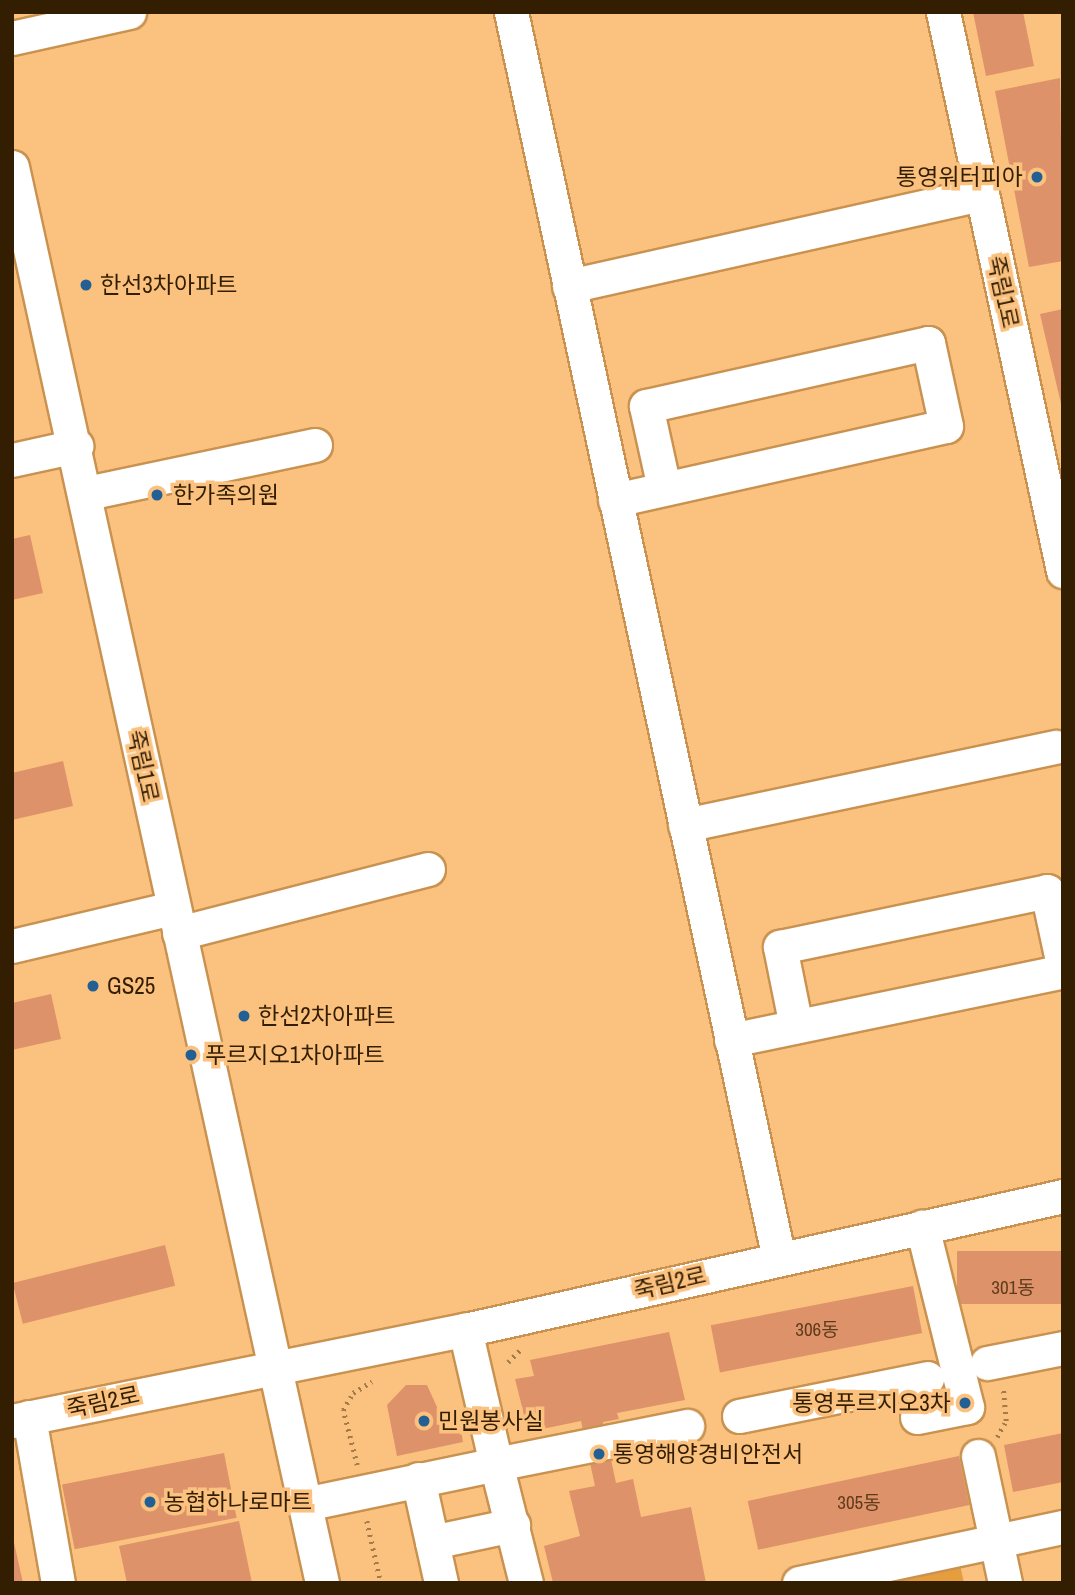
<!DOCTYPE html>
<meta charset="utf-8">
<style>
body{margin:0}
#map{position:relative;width:1075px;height:1595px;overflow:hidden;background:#fbc17f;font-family:"Archivo Narrow","Noto Sans KR",sans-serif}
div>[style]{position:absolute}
.green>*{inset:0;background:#e69d3e}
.building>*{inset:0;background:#dd9269;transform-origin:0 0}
.path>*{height:4.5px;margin-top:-2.25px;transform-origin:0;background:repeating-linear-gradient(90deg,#a47a49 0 2px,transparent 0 7px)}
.roads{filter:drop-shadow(2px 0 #c99250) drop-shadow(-2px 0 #c99250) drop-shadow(0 2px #c99250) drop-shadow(0 -2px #c99250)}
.minor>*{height:33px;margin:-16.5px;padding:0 16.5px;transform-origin:16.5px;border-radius:16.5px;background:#fff}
.dots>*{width:19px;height:19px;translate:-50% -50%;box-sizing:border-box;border:4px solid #fbc17f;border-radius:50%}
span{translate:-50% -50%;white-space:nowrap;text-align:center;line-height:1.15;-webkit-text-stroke:7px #fbc17f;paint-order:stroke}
.number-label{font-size:19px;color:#5e3b1c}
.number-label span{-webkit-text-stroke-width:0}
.poi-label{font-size:23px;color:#331e02}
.right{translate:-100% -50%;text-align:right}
.left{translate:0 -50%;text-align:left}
.street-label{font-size:23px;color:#331e02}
.frame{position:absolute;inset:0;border:14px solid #331e02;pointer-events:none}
</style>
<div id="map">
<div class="green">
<i style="clip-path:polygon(960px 1565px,964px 1583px,868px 1583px)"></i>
</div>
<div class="building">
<i style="clip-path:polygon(973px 12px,1023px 12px,1034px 66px,986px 76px)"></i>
<i style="clip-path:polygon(1060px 78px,1063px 261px,1029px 267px,995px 91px)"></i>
<i style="clip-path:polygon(1063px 309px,1063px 408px,1062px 408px,1040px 314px)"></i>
<i style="clip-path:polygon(30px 535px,43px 593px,12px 600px,12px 539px)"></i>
<i style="clip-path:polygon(63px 761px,73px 806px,12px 820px,12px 773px)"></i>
<i style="clip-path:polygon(51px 994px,61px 1039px,12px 1050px,12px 1003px)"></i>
<i style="left:165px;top:1245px;width:42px;height:157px;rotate:76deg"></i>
<i style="left:1063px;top:1251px;width:53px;height:106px;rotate:90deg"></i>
<i style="left:913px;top:1286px;width:48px;height:206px;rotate:79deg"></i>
<i style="clip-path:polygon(669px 1332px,685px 1400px,617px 1413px,619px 1419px,603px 1422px,616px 1483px,633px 1479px,641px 1517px,691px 1507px,706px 1583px,553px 1583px,544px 1546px,580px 1536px,569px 1491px,595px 1486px,581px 1421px,542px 1429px,538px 1413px,524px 1415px,515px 1379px,534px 1376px,530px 1360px)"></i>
<i style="clip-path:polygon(406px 1385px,427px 1385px,441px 1416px,458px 1413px,463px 1442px,397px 1456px,387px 1405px)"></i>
<i style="clip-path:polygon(1063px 1433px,1063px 1482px,1013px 1492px,1004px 1445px)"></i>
<i style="left:224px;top:1453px;width:66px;height:165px;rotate:79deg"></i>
<i style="left:959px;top:1456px;width:50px;height:216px;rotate:78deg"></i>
<i style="clip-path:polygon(239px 1521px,252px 1583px,127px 1583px,119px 1546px)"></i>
<i style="clip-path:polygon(12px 1538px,13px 1538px,23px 1583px,12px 1583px)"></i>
</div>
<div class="path">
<i style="left:508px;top:1362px;width:17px;rotate:-45deg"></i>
<i style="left:997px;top:1437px;width:18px;rotate:-61deg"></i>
<i style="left:1006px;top:1421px;width:32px;rotate:-95deg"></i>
<i style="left:357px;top:1465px;width:57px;rotate:-104.3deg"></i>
<i style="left:343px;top:1410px;width:20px;rotate:-60deg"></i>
<i style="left:353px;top:1393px;width:22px;rotate:-32deg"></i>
<i style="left:367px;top:1521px;width:64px;rotate:77.3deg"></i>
</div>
<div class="roads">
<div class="minor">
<i style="left:511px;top:12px;width:1275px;rotate:77.87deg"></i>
<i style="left:943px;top:12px;width:572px;rotate:77.88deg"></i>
<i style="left:12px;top:38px;width:120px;rotate:-12.5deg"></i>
<i style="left:12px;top:167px;width:1450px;rotate:77.65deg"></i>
<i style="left:569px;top:286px;width:423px;rotate:-12.6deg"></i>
<i style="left:12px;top:460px;width:66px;rotate:-12.3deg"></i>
<i style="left:87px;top:493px;width:233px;rotate:-11.9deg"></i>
<i style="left:615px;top:500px;width:339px;rotate:-12.6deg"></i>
<i style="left:946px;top:426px;width:85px;rotate:-102.2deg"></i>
<i style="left:928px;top:343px;width:289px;rotate:167.4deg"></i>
<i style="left:646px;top:406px;width:84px;rotate:77.6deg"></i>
<i style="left:685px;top:825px;width:379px;rotate:-11.9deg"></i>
<i style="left:179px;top:933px;width:257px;rotate:-14.4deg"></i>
<i style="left:12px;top:946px;width:165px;rotate:-13.3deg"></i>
<i style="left:796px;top:1026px;width:81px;rotate:-101.4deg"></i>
<i style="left:780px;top:947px;width:273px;rotate:-11.8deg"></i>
<i style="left:1047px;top:891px;width:76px;rotate:77.8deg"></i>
<i style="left:731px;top:1040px;width:339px;rotate:-11.7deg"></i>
<i style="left:987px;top:1363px;width:77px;rotate:-11.2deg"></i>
<i style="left:739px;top:1416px;width:192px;rotate:-11.4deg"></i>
<i style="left:29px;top:1417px;width:169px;rotate:80.1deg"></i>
<i style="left:917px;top:1417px;width:51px;rotate:-11.3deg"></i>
<i style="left:967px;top:1407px;width:186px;rotate:-104deg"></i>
<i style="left:12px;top:1421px;width:462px;rotate:-11.4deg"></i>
<i style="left:465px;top:1330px;width:613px;rotate:-12.63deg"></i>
<i style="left:978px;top:1456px;width:130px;rotate:78deg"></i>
<i style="left:418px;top:1479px;width:107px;rotate:77.5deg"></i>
<i style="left:305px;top:1504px;width:195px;rotate:-11.8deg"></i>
<i style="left:496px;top:1464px;width:138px;rotate:-103deg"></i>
<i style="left:432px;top:1542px;width:83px;rotate:-11.9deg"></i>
<i style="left:526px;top:1583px;width:123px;rotate:-104.1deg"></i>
<i style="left:496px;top:1464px;width:195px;rotate:-11.3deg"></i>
<i style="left:799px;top:1583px;width:270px;rotate:-12deg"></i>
</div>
</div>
<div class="dots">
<i style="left:1037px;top:177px;background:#225f95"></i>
<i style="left:86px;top:285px;background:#225f95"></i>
<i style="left:157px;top:495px;background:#225f95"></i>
<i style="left:93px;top:986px;background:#225f95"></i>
<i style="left:244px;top:1016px;background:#225f95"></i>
<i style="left:191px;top:1055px;background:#225f95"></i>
<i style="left:965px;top:1403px;background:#225f95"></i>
<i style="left:424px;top:1421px;background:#225f95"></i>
<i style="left:599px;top:1454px;background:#225f95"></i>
<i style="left:150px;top:1502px;background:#225f95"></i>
</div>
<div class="number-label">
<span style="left:1013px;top:1288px">301동</span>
<span style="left:817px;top:1330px">306동</span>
<span style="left:859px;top:1503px">305동</span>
</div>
<div class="poi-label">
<span class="right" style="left:1023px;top:177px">통영워터피아</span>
<span class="left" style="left:100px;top:285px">한선3차아파트</span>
<span class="left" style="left:173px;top:495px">한가족의원</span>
<span class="left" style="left:107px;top:986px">GS25</span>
<span class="left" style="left:258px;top:1016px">한선2차아파트</span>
<span class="left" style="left:205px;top:1055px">푸르지오1차아파트</span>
<span class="right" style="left:951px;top:1403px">통영푸르지오3차</span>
<span class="left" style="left:438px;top:1421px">민원봉사실</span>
<span class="left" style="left:613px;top:1454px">통영해양경비안전서</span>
<span class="left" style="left:164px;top:1502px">농협하나로마트</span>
</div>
<div class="street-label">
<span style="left:1003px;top:292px;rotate:78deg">죽림1로</span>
<span style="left:143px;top:766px;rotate:78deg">죽림1로</span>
<span style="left:670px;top:1283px;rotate:-13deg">죽림2로</span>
<span style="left:103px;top:1402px;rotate:-12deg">죽림2로</span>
</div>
<div class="frame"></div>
</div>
